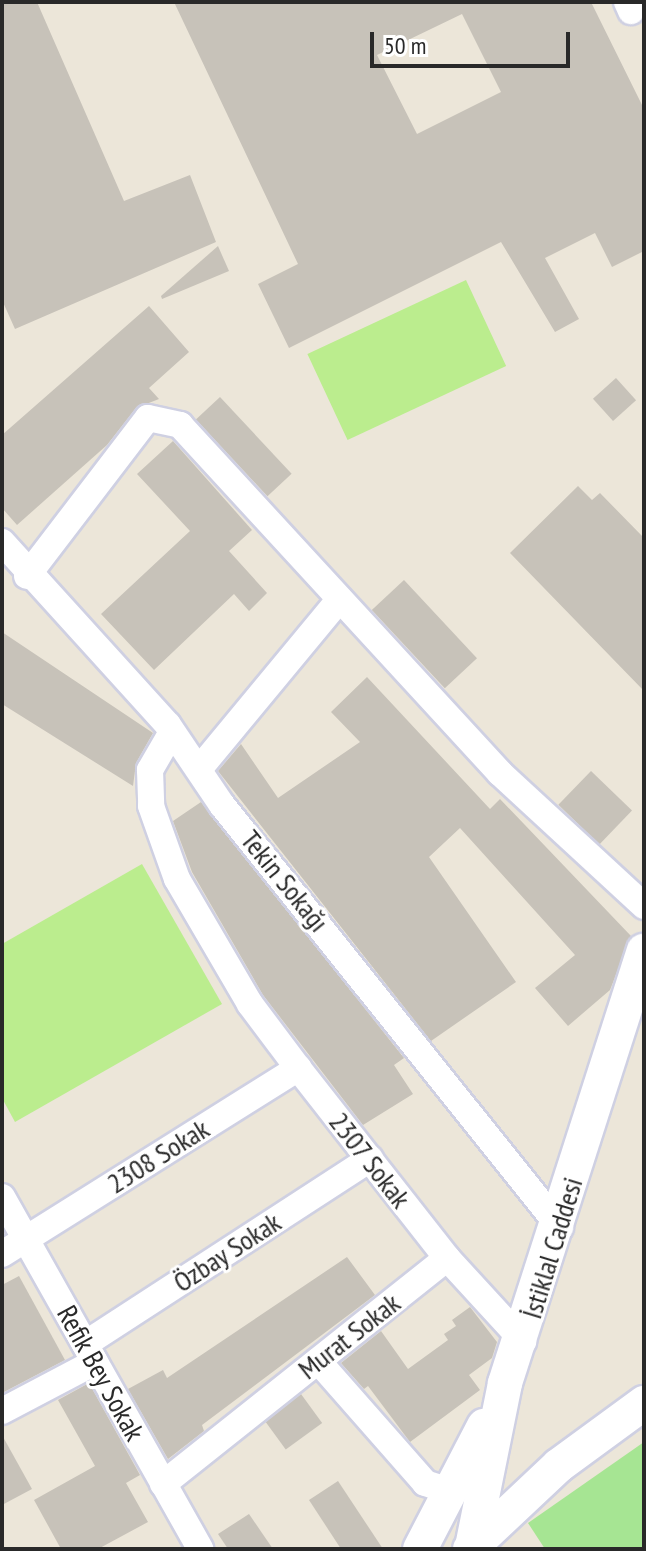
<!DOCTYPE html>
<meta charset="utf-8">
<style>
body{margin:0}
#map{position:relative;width:646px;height:1551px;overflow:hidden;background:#ece6d9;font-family:"PT Sans Narrow",sans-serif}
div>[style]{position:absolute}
.green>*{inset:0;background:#a6e593}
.pitch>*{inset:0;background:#bbed8e;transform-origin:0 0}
.building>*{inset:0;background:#c7c2b9;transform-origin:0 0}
.roads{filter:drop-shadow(2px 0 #cfd0e2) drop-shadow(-2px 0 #cfd0e2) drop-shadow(0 2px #cfd0e2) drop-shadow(0 -2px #cfd0e2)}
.minor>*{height:26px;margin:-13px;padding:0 13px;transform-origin:13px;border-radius:13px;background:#fff}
.tertiary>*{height:34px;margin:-17px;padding:0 17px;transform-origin:17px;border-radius:17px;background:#fff}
span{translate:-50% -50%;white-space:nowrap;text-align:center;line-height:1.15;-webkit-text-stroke:6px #fff;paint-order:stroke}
.street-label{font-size:28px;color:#292929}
.frame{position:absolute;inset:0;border:4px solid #292929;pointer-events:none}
.scale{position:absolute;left:370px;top:32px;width:200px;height:36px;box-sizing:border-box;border:4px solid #292929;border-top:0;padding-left:10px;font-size:24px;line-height:28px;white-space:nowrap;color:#292929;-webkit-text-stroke:6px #fff;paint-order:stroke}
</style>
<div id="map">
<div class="green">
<i style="clip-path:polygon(644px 1442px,644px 1549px,545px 1549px,528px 1523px)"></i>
</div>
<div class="pitch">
<i style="left:466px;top:280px;width:95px;height:175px;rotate:65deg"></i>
<i style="clip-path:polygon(142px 864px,222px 1004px,15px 1122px,2px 1098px,2px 944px)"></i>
</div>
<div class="building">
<i style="clip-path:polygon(2px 2px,37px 2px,124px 201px,190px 175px,216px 242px,15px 329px,2px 300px)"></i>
<i style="clip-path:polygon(evenodd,174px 2px,591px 2px,644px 109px,644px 251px,612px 267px,595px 233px,545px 258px,579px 319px,555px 332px,501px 242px,289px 348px,258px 284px,298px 264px,174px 2px,462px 14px,501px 92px,417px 134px,377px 55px,462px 14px)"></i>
<i style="clip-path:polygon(218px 246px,229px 271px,162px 299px,161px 296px)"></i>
<i style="clip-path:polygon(149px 306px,189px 352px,149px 388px,159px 399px,136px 408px,107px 445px,17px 525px,2px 508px,2px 435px)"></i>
<i style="left:616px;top:378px;width:30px;height:31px;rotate:48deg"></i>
<i style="left:220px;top:397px;width:105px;height:33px;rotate:47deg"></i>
<i style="clip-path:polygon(173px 441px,252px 530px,229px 551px,267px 593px,249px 611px,234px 594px,154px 670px,101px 614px,190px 531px,137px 474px)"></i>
<i style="clip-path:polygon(578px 486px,592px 500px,600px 493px,644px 538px,644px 691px,510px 553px)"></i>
<i style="left:404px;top:580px;width:107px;height:44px;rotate:47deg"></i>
<i style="clip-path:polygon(2px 632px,153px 733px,136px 763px,133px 786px,2px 704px)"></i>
<i style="clip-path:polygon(367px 677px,490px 809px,500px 799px,631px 936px,610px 990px,568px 1026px,535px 988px,575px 955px,460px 828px,429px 857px,516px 982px,431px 1041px,218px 771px,241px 744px,278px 798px,360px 742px,331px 712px)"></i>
<i style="left:591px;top:771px;width:57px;height:47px;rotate:44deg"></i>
<i style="clip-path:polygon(201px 802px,404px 1058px,394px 1065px,413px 1094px,363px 1125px,263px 995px,192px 872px,173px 821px)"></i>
<i style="clip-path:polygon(347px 1257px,375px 1295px,202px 1425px,204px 1431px,168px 1459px,128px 1389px,163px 1370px,167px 1378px)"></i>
<i style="clip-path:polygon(19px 1276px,65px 1360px,2px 1393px,2px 1285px)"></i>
<i style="clip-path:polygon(470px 1307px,497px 1342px,492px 1358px,469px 1375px,480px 1390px,410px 1442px,368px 1386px,364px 1389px,341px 1363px,381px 1331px,408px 1369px,448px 1340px,444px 1334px,456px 1326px,452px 1320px)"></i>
<i style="clip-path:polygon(89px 1383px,140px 1475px,126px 1483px,148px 1522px,98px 1549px,61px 1549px,34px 1500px,95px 1466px,58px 1400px)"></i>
<i style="left:301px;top:1394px;width:36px;height:45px;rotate:54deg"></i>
<i style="clip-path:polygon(2px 1435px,32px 1489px,2px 1505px)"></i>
<i style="clip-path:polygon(338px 1481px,383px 1549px,341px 1549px,309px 1500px)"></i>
<i style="clip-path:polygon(249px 1514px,273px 1549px,228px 1549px,218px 1534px)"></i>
</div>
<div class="roads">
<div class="minor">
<i style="left:627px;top:2px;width:10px;rotate:66deg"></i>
<i style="left:2px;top:542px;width:247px;rotate:47.8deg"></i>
<i style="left:168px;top:725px;width:97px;rotate:56deg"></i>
<i style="left:222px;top:805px;width:541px;rotate:51.31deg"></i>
<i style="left:27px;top:576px;width:199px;rotate:-52.6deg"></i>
<i style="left:148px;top:418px;width:33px;rotate:12deg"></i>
<i style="left:180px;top:425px;width:473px;rotate:47.4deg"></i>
<i style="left:500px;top:773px;width:196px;rotate:42.7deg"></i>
<i style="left:172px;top:732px;width:44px;rotate:120.1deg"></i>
<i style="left:150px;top:770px;width:36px;rotate:88deg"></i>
<i style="left:151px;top:806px;width:77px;rotate:70.4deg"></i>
<i style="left:177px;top:879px;width:145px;rotate:59.7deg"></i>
<i style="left:250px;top:1004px;width:80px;rotate:53.1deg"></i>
<i style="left:200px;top:768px;width:219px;rotate:-50.4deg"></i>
<i style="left:2px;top:1197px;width:404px;rotate:60.6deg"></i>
<i style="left:2px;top:1254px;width:350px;rotate:-32.1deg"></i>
<i style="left:298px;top:1068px;width:241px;rotate:51.9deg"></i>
<i style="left:85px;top:1344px;width:340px;rotate:-33deg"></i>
<i style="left:318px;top:1361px;width:162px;rotate:48.7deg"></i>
<i style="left:425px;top:1483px;width:28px;rotate:18deg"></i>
<i style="left:2px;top:1411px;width:105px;rotate:-27.8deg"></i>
<i style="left:163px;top:1484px;width:363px;rotate:-38.5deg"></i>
<i style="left:447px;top:1258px;width:113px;rotate:47.5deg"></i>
</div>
<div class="tertiary">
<i style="left:472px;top:1547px;width:167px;rotate:-78.6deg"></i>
<i style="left:505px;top:1383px;width:454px;rotate:-72.2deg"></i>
<i style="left:420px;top:1549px;width:139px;rotate:-62.5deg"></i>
<i style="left:470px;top:1549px;width:121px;rotate:-43.3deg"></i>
<i style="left:558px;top:1466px;width:107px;rotate:-36.2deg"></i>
</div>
</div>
<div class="street-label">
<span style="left:285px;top:881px;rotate:51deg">Tekin Sokağı</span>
<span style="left:158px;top:1156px;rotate:-32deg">2308 Sokak</span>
<span style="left:370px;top:1160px;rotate:52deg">2307 Sokak</span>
<span style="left:552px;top:1248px;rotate:-73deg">İstiklal Caddesi</span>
<span style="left:227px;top:1252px;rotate:-33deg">Özbay Sokak</span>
<span style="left:349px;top:1336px;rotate:-38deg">Murat Sokak</span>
<span style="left:101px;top:1373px;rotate:61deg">Refik Bey Sokak</span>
</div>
<div class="frame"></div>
<div class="scale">50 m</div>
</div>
